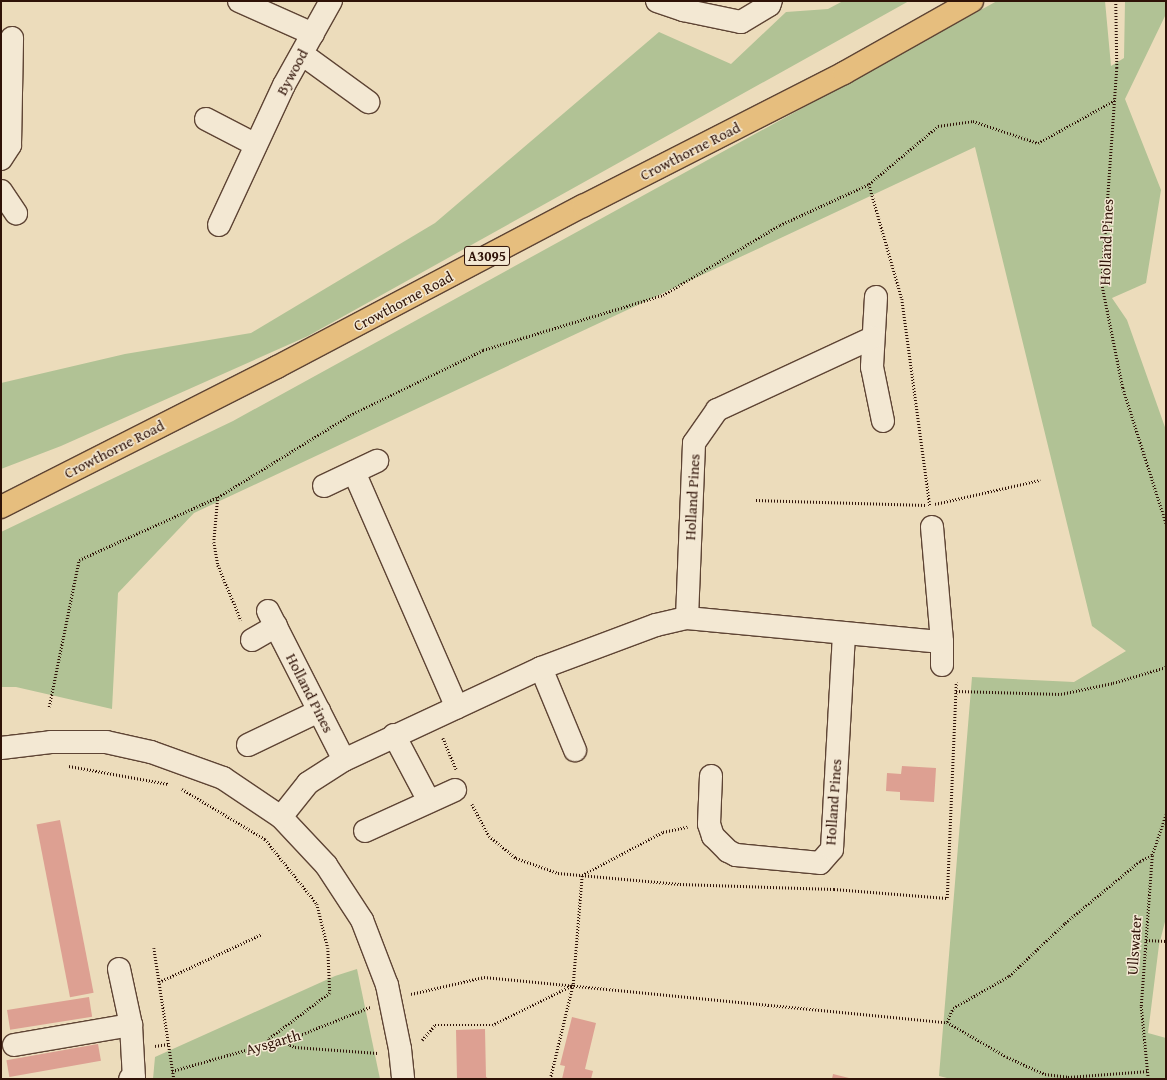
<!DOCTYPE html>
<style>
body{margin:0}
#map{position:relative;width:1167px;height:1080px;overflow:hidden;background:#ecdcbb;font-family:"Gentium Book Plus",serif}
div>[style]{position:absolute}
.green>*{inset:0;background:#b1c295}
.building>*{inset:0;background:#dda092;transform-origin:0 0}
.path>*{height:2.5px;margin-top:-1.25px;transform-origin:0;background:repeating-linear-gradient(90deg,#2f1207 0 1px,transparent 0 3px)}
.roads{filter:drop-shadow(1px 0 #5e4434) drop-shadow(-1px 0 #5e4434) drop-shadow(0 1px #5e4434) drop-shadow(0 -1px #5e4434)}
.minor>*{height:22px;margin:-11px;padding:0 11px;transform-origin:11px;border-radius:11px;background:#f3e8d3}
.major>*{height:22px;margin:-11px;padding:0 11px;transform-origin:11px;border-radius:11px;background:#e6be7e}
span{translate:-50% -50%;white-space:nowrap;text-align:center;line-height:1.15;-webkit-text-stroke:3px #f3e8d3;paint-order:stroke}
.shield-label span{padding:1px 3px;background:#f3e8d3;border:1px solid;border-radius:3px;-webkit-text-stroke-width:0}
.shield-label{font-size:14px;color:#2f1207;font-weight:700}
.street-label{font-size:15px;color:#2f1207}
.frame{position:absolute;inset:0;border:2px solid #2f1207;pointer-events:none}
</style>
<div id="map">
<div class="green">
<i style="clip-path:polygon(843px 1px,909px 1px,308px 336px,61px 446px,1px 469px,1px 383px,125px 354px,251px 333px,435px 223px,659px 32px,731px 64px,786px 12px,828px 9px)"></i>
<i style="clip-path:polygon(997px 1px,1105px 1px,1111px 66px,1124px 58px,1125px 1px,1166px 1px,1166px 14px,1125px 99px,1161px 190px,1146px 283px,1112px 298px,1127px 320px,1166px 430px,1166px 918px,1159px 945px,1148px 1033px,1166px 1038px,1166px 1079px,951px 1079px,939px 1076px,972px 677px,1074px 682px,1126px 651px,1092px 626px,975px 147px,194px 513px,118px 593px,112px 709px,16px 687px,1px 687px,1px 532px,233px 421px)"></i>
<i style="clip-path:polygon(357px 969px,380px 1079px,153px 1079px,155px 1057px,335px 976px)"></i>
</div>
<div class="building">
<i style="clip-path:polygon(902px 766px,936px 768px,934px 802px,900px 800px,900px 792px,886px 791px,887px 773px,901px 774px)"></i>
<i style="left:60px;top:820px;width:176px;height:24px;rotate:79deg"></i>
<i style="left:89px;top:997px;width:20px;height:83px;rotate:81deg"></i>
<i style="clip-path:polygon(572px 1017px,596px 1023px,585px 1069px,593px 1071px,591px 1079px,562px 1079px,565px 1066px,560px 1065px)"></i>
<i style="clip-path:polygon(485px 1029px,486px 1077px,489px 1079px,457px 1079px,456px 1030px)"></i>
<i style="left:98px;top:1044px;width:17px;height:93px;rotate:80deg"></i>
<i style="clip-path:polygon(833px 1074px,849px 1078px,849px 1079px,832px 1079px)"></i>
</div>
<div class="path">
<i style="left:1116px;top:1px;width:67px;rotate:89.1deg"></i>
<i style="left:1117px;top:68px;width:217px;rotate:94deg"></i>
<i style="left:1102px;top:284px;width:106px;rotate:78.6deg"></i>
<i style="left:1123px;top:388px;width:142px;rotate:72.3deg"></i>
<i style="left:869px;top:184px;width:120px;rotate:74deg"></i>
<i style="left:902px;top:299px;width:209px;rotate:82.3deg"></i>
<i style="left:218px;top:497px;width:45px;rotate:95.1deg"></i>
<i style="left:214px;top:542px;width:23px;rotate:80deg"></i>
<i style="left:218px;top:565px;width:60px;rotate:67.3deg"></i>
<i style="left:756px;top:500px;width:170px;rotate:1.7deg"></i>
<i style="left:935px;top:504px;width:108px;rotate:-12.9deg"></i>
<i style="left:956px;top:691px;width:105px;rotate:1.6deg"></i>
<i style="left:1061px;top:694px;width:53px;rotate:-11.9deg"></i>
<i style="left:1113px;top:683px;width:55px;rotate:-16.8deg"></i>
<i style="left:49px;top:707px;width:150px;rotate:-78.5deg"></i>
<i style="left:79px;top:560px;width:153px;rotate:-24.4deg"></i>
<i style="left:218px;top:497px;width:155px;rotate:-31.8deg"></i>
<i style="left:350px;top:415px;width:148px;rotate:-26deg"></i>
<i style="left:483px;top:350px;width:188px;rotate:-17deg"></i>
<i style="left:663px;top:295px;width:136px;rotate:-30.9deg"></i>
<i style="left:780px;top:225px;width:98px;rotate:-24.7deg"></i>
<i style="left:869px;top:184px;width:90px;rotate:-40deg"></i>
<i style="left:938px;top:126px;width:35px;rotate:-8deg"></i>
<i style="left:973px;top:121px;width:69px;rotate:18.7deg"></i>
<i style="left:1038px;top:143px;width:88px;rotate:-29.2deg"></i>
<i style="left:443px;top:738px;width:34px;rotate:67deg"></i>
<i style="left:69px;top:766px;width:101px;rotate:10.3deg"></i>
<i style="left:182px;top:789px;width:97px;rotate:31.1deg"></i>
<i style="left:265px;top:839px;width:83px;rotate:51.3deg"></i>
<i style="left:317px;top:904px;width:45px;rotate:76deg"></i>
<i style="left:328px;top:948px;width:45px;rotate:87.5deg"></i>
<i style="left:330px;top:993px;width:76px;rotate:143deg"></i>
<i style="left:269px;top:1039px;width:4px;rotate:90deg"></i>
<i style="left:472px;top:804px;width:36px;rotate:62deg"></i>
<i style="left:489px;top:836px;width:35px;rotate:39deg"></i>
<i style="left:516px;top:858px;width:45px;rotate:19.7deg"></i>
<i style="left:558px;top:873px;width:122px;rotate:5.2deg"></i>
<i style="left:680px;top:884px;width:154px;rotate:1.9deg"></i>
<i style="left:834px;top:889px;width:113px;rotate:4.6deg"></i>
<i style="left:947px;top:898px;width:216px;rotate:-87.6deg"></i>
<i style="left:1146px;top:940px;width:20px;rotate:3deg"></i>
<i style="left:154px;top:948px;width:133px;rotate:81.3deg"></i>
<i style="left:159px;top:982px;width:114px;rotate:-25deg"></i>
<i style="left:411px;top:994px;width:75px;rotate:-13.1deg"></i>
<i style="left:484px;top:977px;width:465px;rotate:5.6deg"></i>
<i style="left:947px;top:1022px;width:69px;rotate:30.3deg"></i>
<i style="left:1007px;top:1057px;width:42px;rotate:24.1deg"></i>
<i style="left:1045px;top:1074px;width:23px;rotate:7deg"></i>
<i style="left:1068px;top:1077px;width:81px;rotate:-4.2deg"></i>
<i style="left:947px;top:1022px;width:15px;rotate:-67deg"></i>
<i style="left:953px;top:1008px;width:64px;rotate:-29.7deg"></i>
<i style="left:1009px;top:976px;width:77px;rotate:-43.4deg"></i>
<i style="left:1065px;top:923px;width:97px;rotate:-39.6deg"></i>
<i style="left:1140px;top:861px;width:13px;rotate:-27deg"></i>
<i style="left:286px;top:1039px;width:7px;rotate:56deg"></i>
<i style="left:290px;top:1045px;width:5px;rotate:22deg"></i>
<i style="left:295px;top:1047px;width:83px;rotate:4.1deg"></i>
<i style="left:422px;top:1040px;width:20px;rotate:-49deg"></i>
<i style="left:435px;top:1025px;width:57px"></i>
<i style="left:492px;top:1025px;width:90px;rotate:-26.3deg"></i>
<i style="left:155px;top:1046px;width:13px;rotate:-9deg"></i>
<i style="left:172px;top:1071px;width:138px;rotate:-15.9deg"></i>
<i style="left:305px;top:1033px;width:70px;rotate:-21.8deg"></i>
<i style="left:550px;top:1079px;width:98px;rotate:-76.4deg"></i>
<i style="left:573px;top:984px;width:109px;rotate:-85.3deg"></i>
<i style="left:582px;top:875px;width:92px;rotate:-28deg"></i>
<i style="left:663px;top:832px;width:25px;rotate:-12deg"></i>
<i style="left:1148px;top:1079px;width:73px;rotate:-95.5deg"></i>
<i style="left:1141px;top:1006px;width:151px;rotate:-85.8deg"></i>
<i style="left:1152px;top:855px;width:43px;rotate:-71.1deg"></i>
</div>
<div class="roads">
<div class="minor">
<i style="left:239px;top:1px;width:81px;rotate:24deg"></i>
<i style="left:657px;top:1px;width:28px;rotate:19deg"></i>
<i style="left:683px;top:10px;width:59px;rotate:11.7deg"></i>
<i style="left:741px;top:22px;width:33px;rotate:-31deg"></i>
<i style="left:769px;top:5px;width:4px;rotate:-63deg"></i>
<i style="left:302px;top:54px;width:82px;rotate:36deg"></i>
<i style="left:206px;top:119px;width:56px;rotate:27.5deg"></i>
<i style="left:1px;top:159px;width:17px;rotate:-57deg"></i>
<i style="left:10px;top:145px;width:107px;rotate:-88.9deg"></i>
<i style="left:1px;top:191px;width:27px;rotate:56deg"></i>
<i style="left:219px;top:225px;width:154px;rotate:-65.1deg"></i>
<i style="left:284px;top:85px;width:96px;rotate:-60.8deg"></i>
<i style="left:876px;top:297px;width:70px;rotate:93.3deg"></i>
<i style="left:872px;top:367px;width:55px;rotate:78.5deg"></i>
<i style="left:354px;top:472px;width:257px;rotate:66.4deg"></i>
<i style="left:324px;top:486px;width:59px;rotate:-25.3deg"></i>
<i style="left:932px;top:527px;width:115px;rotate:85deg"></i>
<i style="left:942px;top:642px;width:23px;rotate:90deg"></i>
<i style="left:268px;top:611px;width:167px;rotate:63deg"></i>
<i style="left:687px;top:618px;width:175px;rotate:-87.7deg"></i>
<i style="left:694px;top:443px;width:40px;rotate:-55.1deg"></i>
<i style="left:717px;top:410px;width:171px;rotate:-24.9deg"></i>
<i style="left:252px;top:640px;width:28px;rotate:-30deg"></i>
<i style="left:541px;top:668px;width:89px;rotate:67.5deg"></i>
<i style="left:394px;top:735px;width:75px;rotate:62.1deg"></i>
<i style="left:248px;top:745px;width:79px;rotate:-25.6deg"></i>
<i style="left:1px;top:748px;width:50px;rotate:-6.8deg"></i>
<i style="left:51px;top:742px;width:55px"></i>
<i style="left:106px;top:742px;width:46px;rotate:12.5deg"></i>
<i style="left:151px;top:752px;width:77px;rotate:19.9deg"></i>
<i style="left:223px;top:778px;width:70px;rotate:33.9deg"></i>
<i style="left:281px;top:817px;width:66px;rotate:46.8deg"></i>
<i style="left:326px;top:865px;width:66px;rotate:56.8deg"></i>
<i style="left:362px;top:920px;width:70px;rotate:69deg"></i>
<i style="left:387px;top:985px;width:65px;rotate:78.5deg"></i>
<i style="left:400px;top:1049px;width:30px;rotate:84deg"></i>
<i style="left:711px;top:776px;width:48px;rotate:92.4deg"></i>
<i style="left:709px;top:824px;width:13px;rotate:72deg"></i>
<i style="left:713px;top:836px;width:21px;rotate:45deg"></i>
<i style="left:728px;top:851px;width:9px;rotate:27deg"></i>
<i style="left:736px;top:855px;width:84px;rotate:5.4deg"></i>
<i style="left:820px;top:863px;width:18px;rotate:-49deg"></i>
<i style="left:832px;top:849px;width:216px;rotate:-86.8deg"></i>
<i style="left:281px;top:817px;width:43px;rotate:-51.5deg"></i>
<i style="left:308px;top:783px;width:43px;rotate:-32.6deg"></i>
<i style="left:344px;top:760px;width:217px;rotate:-25deg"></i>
<i style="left:541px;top:668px;width:123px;rotate:-20.5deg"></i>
<i style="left:656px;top:625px;width:32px;rotate:-13deg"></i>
<i style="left:687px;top:618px;width:256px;rotate:5.4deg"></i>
<i style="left:365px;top:831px;width:99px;rotate:-24.5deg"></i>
<i style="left:119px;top:969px;width:57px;rotate:77.9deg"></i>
<i style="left:131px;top:1025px;width:53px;rotate:86.8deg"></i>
<i style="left:134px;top:1078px;width:4px;rotate:166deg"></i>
<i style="left:14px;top:1045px;width:119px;rotate:-9.7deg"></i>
</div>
<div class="major">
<i style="left:1px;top:507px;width:309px;rotate:-26.9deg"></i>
<i style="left:277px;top:367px;width:346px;rotate:-27.8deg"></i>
<i style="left:583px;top:206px;width:293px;rotate:-27deg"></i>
<i style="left:844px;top:73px;width:147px;rotate:-29.4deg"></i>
</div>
</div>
<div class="shield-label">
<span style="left:487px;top:256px">A3095</span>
</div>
<div class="street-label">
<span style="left:292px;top:72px;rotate:-62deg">Bywood</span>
<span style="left:690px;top:151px;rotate:-27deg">Crowthorne Road</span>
<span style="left:1106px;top:242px;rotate:-88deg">Holland Pines</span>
<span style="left:403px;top:301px;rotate:-28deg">Crowthorne Road</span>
<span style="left:114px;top:449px;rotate:-27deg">Crowthorne Road</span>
<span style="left:692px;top:497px;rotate:-87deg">Holland Pines</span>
<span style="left:310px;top:693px;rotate:63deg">Holland Pines</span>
<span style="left:833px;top:802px;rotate:-86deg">Holland Pines</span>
<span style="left:1134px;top:945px;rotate:-86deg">Ullswater</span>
<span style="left:273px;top:1042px;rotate:-16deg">Aysgarth</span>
</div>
<div class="frame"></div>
</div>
